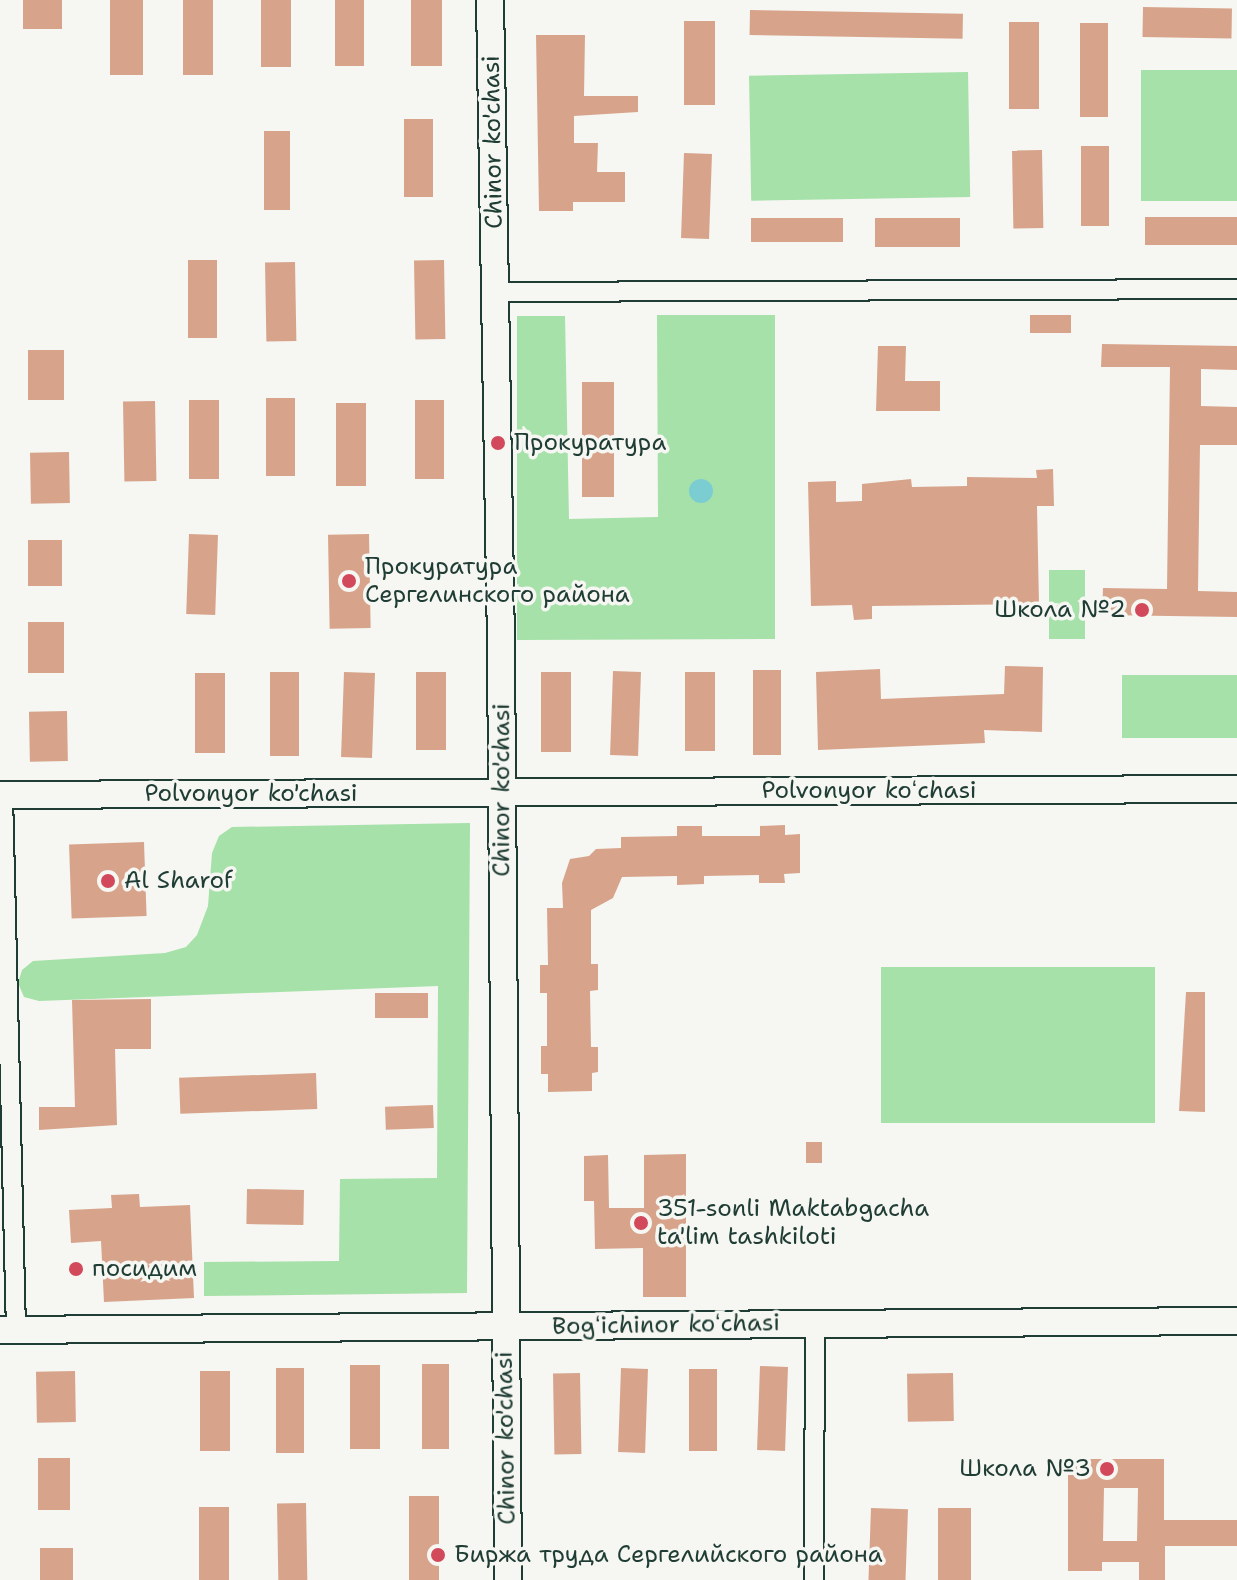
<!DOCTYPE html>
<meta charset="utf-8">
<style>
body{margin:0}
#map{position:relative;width:1237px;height:1580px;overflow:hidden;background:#f6f6f2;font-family:"Shantell Sans",sans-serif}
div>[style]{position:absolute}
.green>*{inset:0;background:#a5e1a8;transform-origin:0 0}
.water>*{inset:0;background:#7bcdd2}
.round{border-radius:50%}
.building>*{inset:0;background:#d7a48b;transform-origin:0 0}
.roads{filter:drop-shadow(2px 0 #1f3d34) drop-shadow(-2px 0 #1f3d34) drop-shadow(0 2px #1f3d34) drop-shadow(0 -2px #1f3d34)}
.street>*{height:18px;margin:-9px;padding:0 9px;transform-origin:9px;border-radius:9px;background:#f6f6f2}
.secondary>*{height:26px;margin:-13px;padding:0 13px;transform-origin:13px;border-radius:13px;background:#f6f6f2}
.dots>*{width:22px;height:22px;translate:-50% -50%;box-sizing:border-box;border:4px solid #f6f6f2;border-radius:50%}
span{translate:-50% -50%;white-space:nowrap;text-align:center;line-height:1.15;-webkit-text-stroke:7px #f6f6f2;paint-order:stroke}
.street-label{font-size:24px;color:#1f3d34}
.poi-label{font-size:24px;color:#1f3d34}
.left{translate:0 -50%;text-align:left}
.right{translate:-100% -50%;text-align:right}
</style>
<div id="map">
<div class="green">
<i style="left:1237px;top:70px;width:131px;height:96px;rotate:90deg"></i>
<i style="left:968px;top:72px;width:125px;height:219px;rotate:89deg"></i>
<i style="clip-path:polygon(657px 315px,775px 315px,775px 639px,517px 640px,517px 316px,565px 316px,569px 519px,658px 517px)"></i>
<i style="left:1049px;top:570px;width:36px;height:69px"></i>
<i style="left:1237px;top:675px;width:63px;height:115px;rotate:90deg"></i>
<i style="clip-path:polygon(470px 823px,467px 1293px,204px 1296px,204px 1262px,339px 1261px,340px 1179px,437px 1178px,438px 986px,39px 1001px,24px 997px,18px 983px,22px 970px,33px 961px,165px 953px,186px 947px,197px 935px,208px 906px,212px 853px,219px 836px,232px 827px)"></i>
<i style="left:1155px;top:967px;width:156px;height:274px;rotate:90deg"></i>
</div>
<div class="water">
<i class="round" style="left:689px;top:479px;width:24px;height:24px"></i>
</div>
<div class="building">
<i style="left:23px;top:0;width:39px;height:29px"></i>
<i style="left:110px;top:0;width:33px;height:75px"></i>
<i style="left:183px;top:0;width:30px;height:75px"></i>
<i style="left:261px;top:0;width:30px;height:67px"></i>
<i style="left:335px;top:0;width:29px;height:66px"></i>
<i style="left:411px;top:0;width:31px;height:66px"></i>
<i style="left:1143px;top:7px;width:89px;height:30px;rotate:1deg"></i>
<i style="left:750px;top:10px;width:213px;height:25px;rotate:1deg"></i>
<i style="left:684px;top:21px;width:31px;height:84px"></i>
<i style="left:1009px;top:22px;width:30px;height:87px"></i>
<i style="left:1080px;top:23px;width:28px;height:94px"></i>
<i style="clip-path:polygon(536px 35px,585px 35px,584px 96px,638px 96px,638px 112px,574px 116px,574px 143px,598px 143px,597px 172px,625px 172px,625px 202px,573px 202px,573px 211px,539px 211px)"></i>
<i style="left:404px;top:119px;width:29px;height:78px"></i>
<i style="left:264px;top:131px;width:26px;height:79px"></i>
<i style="left:1081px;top:146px;width:28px;height:80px"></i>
<i style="left:1042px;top:150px;width:78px;height:30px;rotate:89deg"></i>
<i style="left:684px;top:153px;width:28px;height:85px;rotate:2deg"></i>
<i style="left:1145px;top:217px;width:92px;height:28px"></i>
<i style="left:751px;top:218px;width:92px;height:24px"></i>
<i style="left:875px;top:218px;width:85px;height:29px"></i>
<i style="left:188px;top:260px;width:29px;height:78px"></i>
<i style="left:444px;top:260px;width:79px;height:30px;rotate:89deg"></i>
<i style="left:295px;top:262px;width:79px;height:30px;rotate:89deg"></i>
<i style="left:1030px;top:315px;width:41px;height:18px"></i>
<i style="clip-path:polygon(1102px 344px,1237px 346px,1237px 370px,1201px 369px,1201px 406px,1237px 407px,1237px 445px,1200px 445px,1198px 591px,1237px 592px,1237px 617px,1102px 615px,1103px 588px,1167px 589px,1170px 367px,1101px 367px)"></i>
<i style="clip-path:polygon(878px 346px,906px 346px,905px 381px,940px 381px,940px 411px,876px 411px)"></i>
<i style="left:64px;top:350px;width:50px;height:36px;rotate:90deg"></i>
<i style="left:582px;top:382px;width:32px;height:115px"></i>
<i style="left:266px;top:398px;width:29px;height:78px"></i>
<i style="left:189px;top:400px;width:30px;height:79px"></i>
<i style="left:415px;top:400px;width:29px;height:79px"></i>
<i style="left:155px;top:401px;width:80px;height:32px;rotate:89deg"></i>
<i style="left:366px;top:403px;width:83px;height:30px;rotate:90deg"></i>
<i style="left:69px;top:452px;width:51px;height:39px;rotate:89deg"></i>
<i style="clip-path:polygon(1053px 469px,1054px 506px,1037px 506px,1039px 604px,872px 606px,872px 619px,854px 620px,852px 605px,811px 606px,808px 482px,836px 481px,836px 502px,862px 501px,862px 484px,911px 479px,912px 487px,967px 486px,967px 477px,1037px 478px,1036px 470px)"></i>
<i style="left:189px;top:534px;width:29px;height:80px;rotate:2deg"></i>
<i style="left:369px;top:534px;width:94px;height:41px;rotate:89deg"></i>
<i style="left:28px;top:540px;width:34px;height:46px"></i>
<i style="left:28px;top:622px;width:36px;height:51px"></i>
<i style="clip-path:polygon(1005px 666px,1043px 667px,1042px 732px,984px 730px,985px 743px,818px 750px,816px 672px,880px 669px,881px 699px,1004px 694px)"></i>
<i style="left:753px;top:670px;width:28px;height:85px"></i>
<i style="left:613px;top:671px;width:28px;height:84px;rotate:2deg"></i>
<i style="left:270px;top:672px;width:29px;height:84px"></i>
<i style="left:344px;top:672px;width:31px;height:85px;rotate:2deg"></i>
<i style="left:416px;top:672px;width:30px;height:78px"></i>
<i style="left:541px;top:672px;width:30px;height:80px"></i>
<i style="left:685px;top:672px;width:30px;height:79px"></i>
<i style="left:225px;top:673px;width:80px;height:30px;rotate:90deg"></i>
<i style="left:67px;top:711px;width:50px;height:38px;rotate:89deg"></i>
<i style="clip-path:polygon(785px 825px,785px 835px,800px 834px,800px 873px,784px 874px,785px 883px,759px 883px,759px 875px,704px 876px,704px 884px,677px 885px,677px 876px,622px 877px,613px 898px,591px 910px,591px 964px,598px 964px,598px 990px,590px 991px,591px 1047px,598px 1047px,598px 1072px,592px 1073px,592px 1091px,548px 1092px,548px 1074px,541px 1074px,541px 1046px,547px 1046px,547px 993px,540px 993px,540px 965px,548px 965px,547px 908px,563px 908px,562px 883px,570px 859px,589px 856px,596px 849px,621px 848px,621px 837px,677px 836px,677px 826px,702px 826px,702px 836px,760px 836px,760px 826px)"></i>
<i style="left:144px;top:842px;width:74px;height:75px;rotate:88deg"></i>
<i style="clip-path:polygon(1186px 992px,1205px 992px,1205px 1112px,1179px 1111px)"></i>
<i style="left:375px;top:993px;width:53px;height:25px"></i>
<i style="clip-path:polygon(151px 999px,151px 1049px,115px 1049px,117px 1125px,39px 1130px,39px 1107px,75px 1107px,72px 1000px)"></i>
<i style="left:316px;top:1073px;width:36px;height:137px;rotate:88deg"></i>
<i style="left:433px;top:1105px;width:23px;height:48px;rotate:88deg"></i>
<i style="left:806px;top:1142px;width:16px;height:21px"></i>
<i style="clip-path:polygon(686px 1154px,686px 1297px,643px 1297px,643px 1248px,595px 1249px,594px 1201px,584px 1201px,584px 1156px,608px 1155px,609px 1208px,644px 1208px,644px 1155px)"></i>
<i style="left:247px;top:1189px;width:57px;height:35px;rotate:1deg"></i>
<i style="clip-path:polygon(139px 1194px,140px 1207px,190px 1205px,194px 1298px,104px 1302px,101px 1241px,71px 1243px,69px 1210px,112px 1208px,111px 1195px)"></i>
<i style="left:422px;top:1364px;width:27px;height:85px"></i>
<i style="left:350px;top:1365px;width:30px;height:84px"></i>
<i style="left:760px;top:1366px;width:28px;height:84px;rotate:2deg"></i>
<i style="left:276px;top:1368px;width:28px;height:85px"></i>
<i style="left:621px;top:1368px;width:27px;height:84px;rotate:2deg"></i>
<i style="left:689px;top:1369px;width:28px;height:82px"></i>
<i style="left:75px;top:1371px;width:51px;height:39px;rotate:89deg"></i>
<i style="left:200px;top:1371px;width:30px;height:80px"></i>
<i style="left:580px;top:1373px;width:81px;height:27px;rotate:89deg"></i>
<i style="left:953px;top:1373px;width:48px;height:46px;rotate:89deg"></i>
<i style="left:38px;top:1458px;width:32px;height:52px"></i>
<i style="clip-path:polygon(evenodd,1068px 1459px,1164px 1459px,1164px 1520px,1237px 1520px,1237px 1546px,1165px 1546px,1165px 1580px,1139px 1580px,1139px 1562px,1102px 1562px,1102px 1571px,1068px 1571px,1068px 1459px,1104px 1488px,1138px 1488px,1137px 1541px,1103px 1541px,1104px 1488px)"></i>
<i style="left:409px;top:1496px;width:30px;height:84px"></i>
<i style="left:306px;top:1503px;width:77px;height:29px;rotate:89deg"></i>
<i style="left:199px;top:1507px;width:30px;height:73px"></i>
<i style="left:871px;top:1508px;width:37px;height:72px;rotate:2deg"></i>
<i style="left:938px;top:1508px;width:33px;height:72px"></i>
<i style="left:40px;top:1548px;width:33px;height:32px"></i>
</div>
<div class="roads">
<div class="street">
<i style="left:495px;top:292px;width:742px;rotate:-0.23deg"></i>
<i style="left:3px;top:795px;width:535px;rotate:88.61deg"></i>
<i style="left:814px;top:1580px;width:257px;rotate:-89.8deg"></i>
</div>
<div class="secondary">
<i style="left:490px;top:0;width:646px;rotate:89.02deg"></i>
<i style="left:501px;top:646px;width:934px;rotate:89.57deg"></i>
<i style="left:0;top:795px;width:1237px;rotate:-0.28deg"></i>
<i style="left:0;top:1330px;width:1237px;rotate:-0.42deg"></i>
</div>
</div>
<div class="dots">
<i style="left:498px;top:443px;background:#d1495b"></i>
<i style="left:349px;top:581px;background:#d1495b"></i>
<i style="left:1142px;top:610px;background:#d1495b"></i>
<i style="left:108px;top:881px;background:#d1495b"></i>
<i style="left:641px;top:1223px;background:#d1495b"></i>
<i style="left:76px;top:1269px;background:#d1495b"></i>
<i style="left:1107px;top:1469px;background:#d1495b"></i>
<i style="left:438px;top:1555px;background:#d1495b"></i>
</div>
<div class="street-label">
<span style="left:493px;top:142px;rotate:-91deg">Chinor ko'chasi</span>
<span style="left:502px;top:790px;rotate:-90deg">Chinor ko'chasi</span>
<span style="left:869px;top:791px">Polvonyor koʻchasi</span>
<span style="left:251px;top:794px">Polvonyor ko'chasi</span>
<span style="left:666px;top:1325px;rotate:-1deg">Bogʻichinor koʻchasi</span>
<span style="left:506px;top:1438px;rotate:-91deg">Chinor ko'chasi</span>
</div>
<div class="poi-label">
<span class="left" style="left:514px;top:443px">Прокуратура</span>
<span class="left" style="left:365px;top:581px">Прокуратура<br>Сергелинского района</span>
<span class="right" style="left:1126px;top:610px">Школа №2</span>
<span class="left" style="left:124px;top:881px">Al Sharof</span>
<span class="left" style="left:657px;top:1223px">351-sonli Maktabgacha<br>ta'lim tashkiloti</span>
<span class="left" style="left:92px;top:1269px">посидим</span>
<span class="right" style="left:1091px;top:1469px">Школа №3</span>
<span class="left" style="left:454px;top:1555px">Биржа труда Сергелийского района</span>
</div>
</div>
